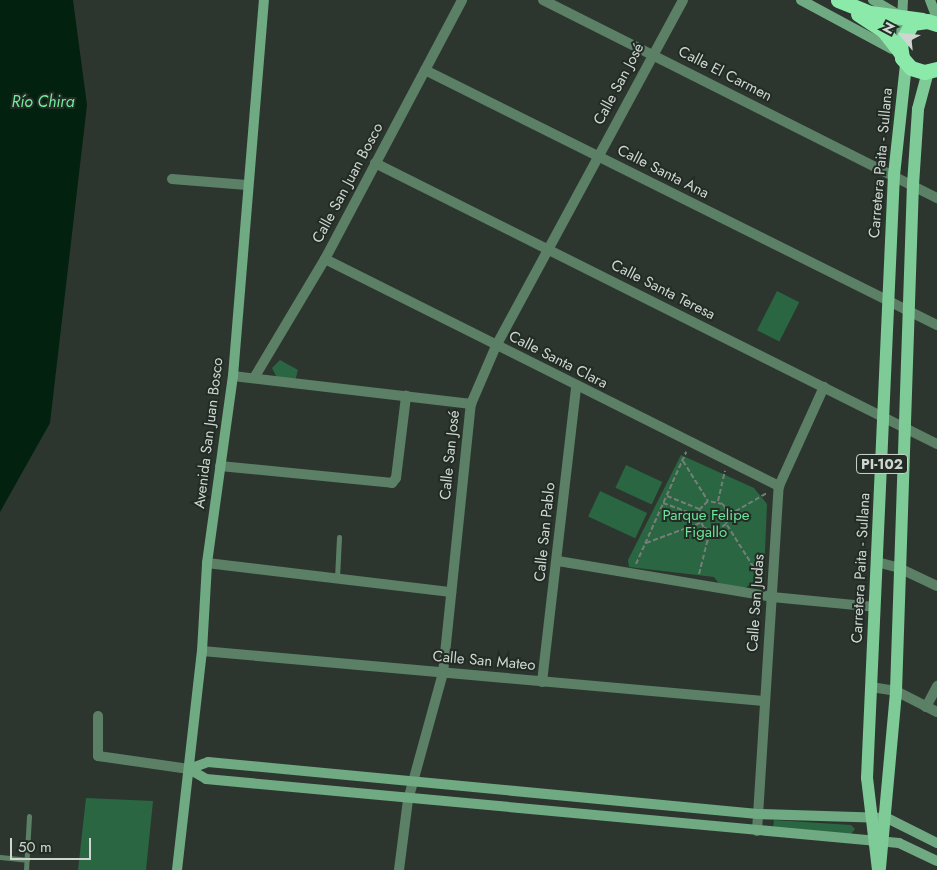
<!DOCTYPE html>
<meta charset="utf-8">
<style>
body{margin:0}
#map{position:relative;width:937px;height:870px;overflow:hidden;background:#2c362f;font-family:Jost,sans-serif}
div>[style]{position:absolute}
.green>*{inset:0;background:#2a6641;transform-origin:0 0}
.water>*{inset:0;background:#03210f}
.path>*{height:2px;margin-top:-1px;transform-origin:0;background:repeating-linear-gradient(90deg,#757e78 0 5px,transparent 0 7.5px)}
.lane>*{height:5px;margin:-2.5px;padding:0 2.5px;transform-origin:2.5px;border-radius:2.5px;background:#5b8066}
.street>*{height:10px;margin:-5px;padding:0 5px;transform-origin:5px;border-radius:5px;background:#5b8066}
.secondary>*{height:10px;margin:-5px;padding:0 5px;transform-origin:5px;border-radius:5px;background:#70aa82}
.primary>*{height:12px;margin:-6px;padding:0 6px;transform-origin:6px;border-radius:6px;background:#7ecb97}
.highway>*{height:15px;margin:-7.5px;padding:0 7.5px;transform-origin:7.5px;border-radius:7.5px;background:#8be9aa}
span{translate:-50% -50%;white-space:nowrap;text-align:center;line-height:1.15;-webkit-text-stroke:4px #222c25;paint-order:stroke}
.shield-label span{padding:1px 4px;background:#222c25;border:1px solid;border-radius:4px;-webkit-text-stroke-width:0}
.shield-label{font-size:14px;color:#cfd6d1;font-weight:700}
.street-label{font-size:15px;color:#cfd6d1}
.park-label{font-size:15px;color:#6be699}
.water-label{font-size:16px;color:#72ed9f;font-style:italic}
.north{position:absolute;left:877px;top:10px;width:50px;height:50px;-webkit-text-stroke:4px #222c25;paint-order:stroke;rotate:298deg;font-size:14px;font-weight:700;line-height:20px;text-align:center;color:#cfd6d1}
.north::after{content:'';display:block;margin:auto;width:18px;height:22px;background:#cfd6d1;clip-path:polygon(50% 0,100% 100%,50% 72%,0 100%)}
.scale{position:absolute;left:10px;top:838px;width:81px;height:22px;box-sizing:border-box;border:2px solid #cfd6d1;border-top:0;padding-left:6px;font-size:15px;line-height:18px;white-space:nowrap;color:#cfd6d1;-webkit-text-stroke:4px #222c25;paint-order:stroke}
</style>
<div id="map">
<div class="green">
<i style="left:777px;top:291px;width:25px;height:44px;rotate:27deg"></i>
<i style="clip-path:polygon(280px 360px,298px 370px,295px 381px,277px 378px,272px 368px)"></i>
<i style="clip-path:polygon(681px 455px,754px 488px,767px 504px,764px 574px,745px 588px,720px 585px,714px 577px,629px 567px,628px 560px)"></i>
<i style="left:626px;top:465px;width:40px;height:25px;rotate:25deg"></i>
<i style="left:600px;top:491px;width:52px;height:28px;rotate:25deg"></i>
<i style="clip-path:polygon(86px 798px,153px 801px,146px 870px,78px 870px)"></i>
<i style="clip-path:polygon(774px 820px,851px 825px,855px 829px,851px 834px,773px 828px)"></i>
</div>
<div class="water">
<i style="clip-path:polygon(0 0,73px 0,87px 105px,50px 423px,0 512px)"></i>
</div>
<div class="path">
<i style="left:683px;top:461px;width:47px;rotate:58deg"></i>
<i style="left:667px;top:496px;width:35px;rotate:22deg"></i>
<i style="left:718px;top:501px;width:31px;rotate:-77deg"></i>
<i style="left:663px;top:503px;width:37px;rotate:20deg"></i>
<i style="left:729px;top:515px;width:13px;rotate:-119deg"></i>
<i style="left:723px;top:504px;width:15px;rotate:-169deg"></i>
<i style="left:708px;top:501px;width:11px;rotate:135deg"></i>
<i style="left:700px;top:509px;width:7px;rotate:106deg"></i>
<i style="left:698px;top:516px;width:13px;rotate:63deg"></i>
<i style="left:704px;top:528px;width:12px;rotate:14deg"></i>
<i style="left:716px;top:531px;width:12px;rotate:-35deg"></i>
<i style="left:726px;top:524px;width:9px;rotate:-72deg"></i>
<i style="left:729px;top:515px;width:44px;rotate:-30.1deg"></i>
<i style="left:727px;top:525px;width:67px;rotate:57.7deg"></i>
<i style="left:646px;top:543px;width:58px;rotate:-20.3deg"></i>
<i style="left:636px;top:564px;width:123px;rotate:-65.9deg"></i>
<i style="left:699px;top:574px;width:44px;rotate:-75.7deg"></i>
</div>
<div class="lane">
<i style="left:337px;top:578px;width:41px;rotate:-87.2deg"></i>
<i style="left:0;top:857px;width:27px;rotate:6deg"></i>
<i style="left:26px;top:870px;width:54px;rotate:-86.8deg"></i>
</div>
<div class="street">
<i style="left:543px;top:0;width:441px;rotate:26.7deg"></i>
<i style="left:425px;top:70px;width:572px;rotate:26.48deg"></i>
<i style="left:375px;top:163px;width:628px;rotate:26.57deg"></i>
<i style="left:172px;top:179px;width:75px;rotate:4.6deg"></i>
<i style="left:325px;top:259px;width:508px;rotate:26.57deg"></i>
<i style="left:233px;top:376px;width:240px;rotate:6.7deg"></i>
<i style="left:254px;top:378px;width:139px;rotate:-59.2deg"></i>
<i style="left:325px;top:259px;width:293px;rotate:-62.1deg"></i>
<i style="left:220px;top:466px;width:173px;rotate:5.6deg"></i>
<i style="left:392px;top:483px;width:6px;rotate:-51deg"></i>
<i style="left:396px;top:478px;width:83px;rotate:-83deg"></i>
<i style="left:558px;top:561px;width:217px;rotate:9.5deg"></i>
<i style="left:772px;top:597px;width:103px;rotate:5.5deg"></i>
<i style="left:877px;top:562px;width:23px;rotate:15deg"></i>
<i style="left:899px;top:568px;width:42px;rotate:25.3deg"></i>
<i style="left:207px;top:563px;width:246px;rotate:6.8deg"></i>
<i style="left:202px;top:651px;width:564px;rotate:5.08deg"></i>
<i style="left:542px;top:682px;width:298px;rotate:-83.4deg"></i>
<i style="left:871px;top:687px;width:25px;rotate:9deg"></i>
<i style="left:896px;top:691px;width:46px;rotate:27.1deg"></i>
<i style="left:926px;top:707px;width:24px;rotate:-62deg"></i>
<i style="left:98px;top:716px;width:40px;rotate:90deg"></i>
<i style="left:98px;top:756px;width:92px;rotate:8.1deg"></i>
<i style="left:757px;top:831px;width:346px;rotate:-86.4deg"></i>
<i style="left:779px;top:486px;width:109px;rotate:-65.6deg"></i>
<i style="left:399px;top:870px;width:71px;rotate:-82.7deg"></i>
<i style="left:408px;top:800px;width:132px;rotate:-74.6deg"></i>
<i style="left:443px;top:673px;width:270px;rotate:-84.1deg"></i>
<i style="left:471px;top:404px;width:63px;rotate:-66.7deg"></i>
<i style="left:496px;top:346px;width:393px;rotate:-61.6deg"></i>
</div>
<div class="secondary">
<i style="left:801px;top:0;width:103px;rotate:28.3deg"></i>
<i style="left:873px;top:0;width:28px;rotate:30deg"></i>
<i style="left:930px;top:0;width:19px;rotate:69deg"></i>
<i style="left:901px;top:38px;width:38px;rotate:-87deg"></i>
<i style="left:189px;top:769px;width:20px;rotate:30deg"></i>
<i style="left:206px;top:779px;width:696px;rotate:5.28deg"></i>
<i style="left:899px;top:843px;width:42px;rotate:25.3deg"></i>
<i style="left:189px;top:769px;width:20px;rotate:-20deg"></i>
<i style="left:208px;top:762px;width:552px;rotate:5.4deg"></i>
<i style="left:758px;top:814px;width:129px;rotate:1.8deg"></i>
<i style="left:887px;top:818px;width:56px;rotate:26.6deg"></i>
<i style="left:177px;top:870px;width:220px;rotate:-83.5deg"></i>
<i style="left:202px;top:651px;width:88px;rotate:-86.7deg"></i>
<i style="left:207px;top:563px;width:189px;rotate:-82.1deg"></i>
<i style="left:233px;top:376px;width:377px;rotate:-85.3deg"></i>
</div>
<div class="primary">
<i style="left:880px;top:868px;width:178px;rotate:-84.8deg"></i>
<i style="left:896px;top:691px;width:506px;rotate:-88.08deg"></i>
<i style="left:913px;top:185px;width:76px;rotate:-86.2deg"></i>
<i style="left:918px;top:109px;width:38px;rotate:-75deg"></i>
<i style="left:878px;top:870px;width:93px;rotate:-96.8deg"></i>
<i style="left:867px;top:778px;width:604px;rotate:-87.44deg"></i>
<i style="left:894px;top:175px;width:112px;rotate:-83.8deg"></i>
<i style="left:906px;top:64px;width:7px;rotate:-124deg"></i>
</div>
<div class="highway">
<i style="left:838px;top:0;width:35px;rotate:22deg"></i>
<i style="left:870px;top:13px;width:53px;rotate:7.5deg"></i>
<i style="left:858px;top:14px;width:30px;rotate:33deg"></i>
<i style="left:883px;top:30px;width:28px;rotate:52deg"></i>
<i style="left:937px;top:24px;width:10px;rotate:-163deg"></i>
<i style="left:927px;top:21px;width:15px;rotate:172deg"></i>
<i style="left:912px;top:23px;width:25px;rotate:119deg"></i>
<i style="left:900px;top:45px;width:13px;rotate:81deg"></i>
<i style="left:902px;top:58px;width:13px;rotate:48deg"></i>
<i style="left:911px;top:68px;width:14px;rotate:17deg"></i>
<i style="left:924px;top:72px;width:13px;rotate:-13deg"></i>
</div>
<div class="shield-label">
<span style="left:882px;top:464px">PI-102</span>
</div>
<div class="street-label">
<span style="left:725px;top:74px;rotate:27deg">Calle El Carmen</span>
<span style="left:619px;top:84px;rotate:-62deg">Calle San José</span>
<span style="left:881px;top:163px;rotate:-85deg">Carretera Paita - Sullana</span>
<span style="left:663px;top:172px;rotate:27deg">Calle Santa Ana</span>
<span style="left:348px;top:183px;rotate:-62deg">Calle San Juan Bosco</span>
<span style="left:663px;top:290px;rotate:27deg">Calle Santa Teresa</span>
<span style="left:558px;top:360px;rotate:27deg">Calle Santa Clara</span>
<span style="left:209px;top:433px;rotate:-83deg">Avenida San Juan Bosco</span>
<span style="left:450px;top:455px;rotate:-84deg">Calle San José</span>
<span style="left:545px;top:532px;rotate:-84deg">Calle San Pablo</span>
<span style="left:861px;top:568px;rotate:-87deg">Carretera Paita - Sullana</span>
<span style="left:756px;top:603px;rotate:-86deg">Calle San Judas</span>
<span style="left:484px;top:661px;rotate:5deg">Calle San Mateo</span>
</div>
<div class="park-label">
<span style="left:706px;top:524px">Parque Felipe<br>Figallo</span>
</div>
<div class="water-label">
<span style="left:43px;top:102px">Río Chira</span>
</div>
<div class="north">N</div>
<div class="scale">50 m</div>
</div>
